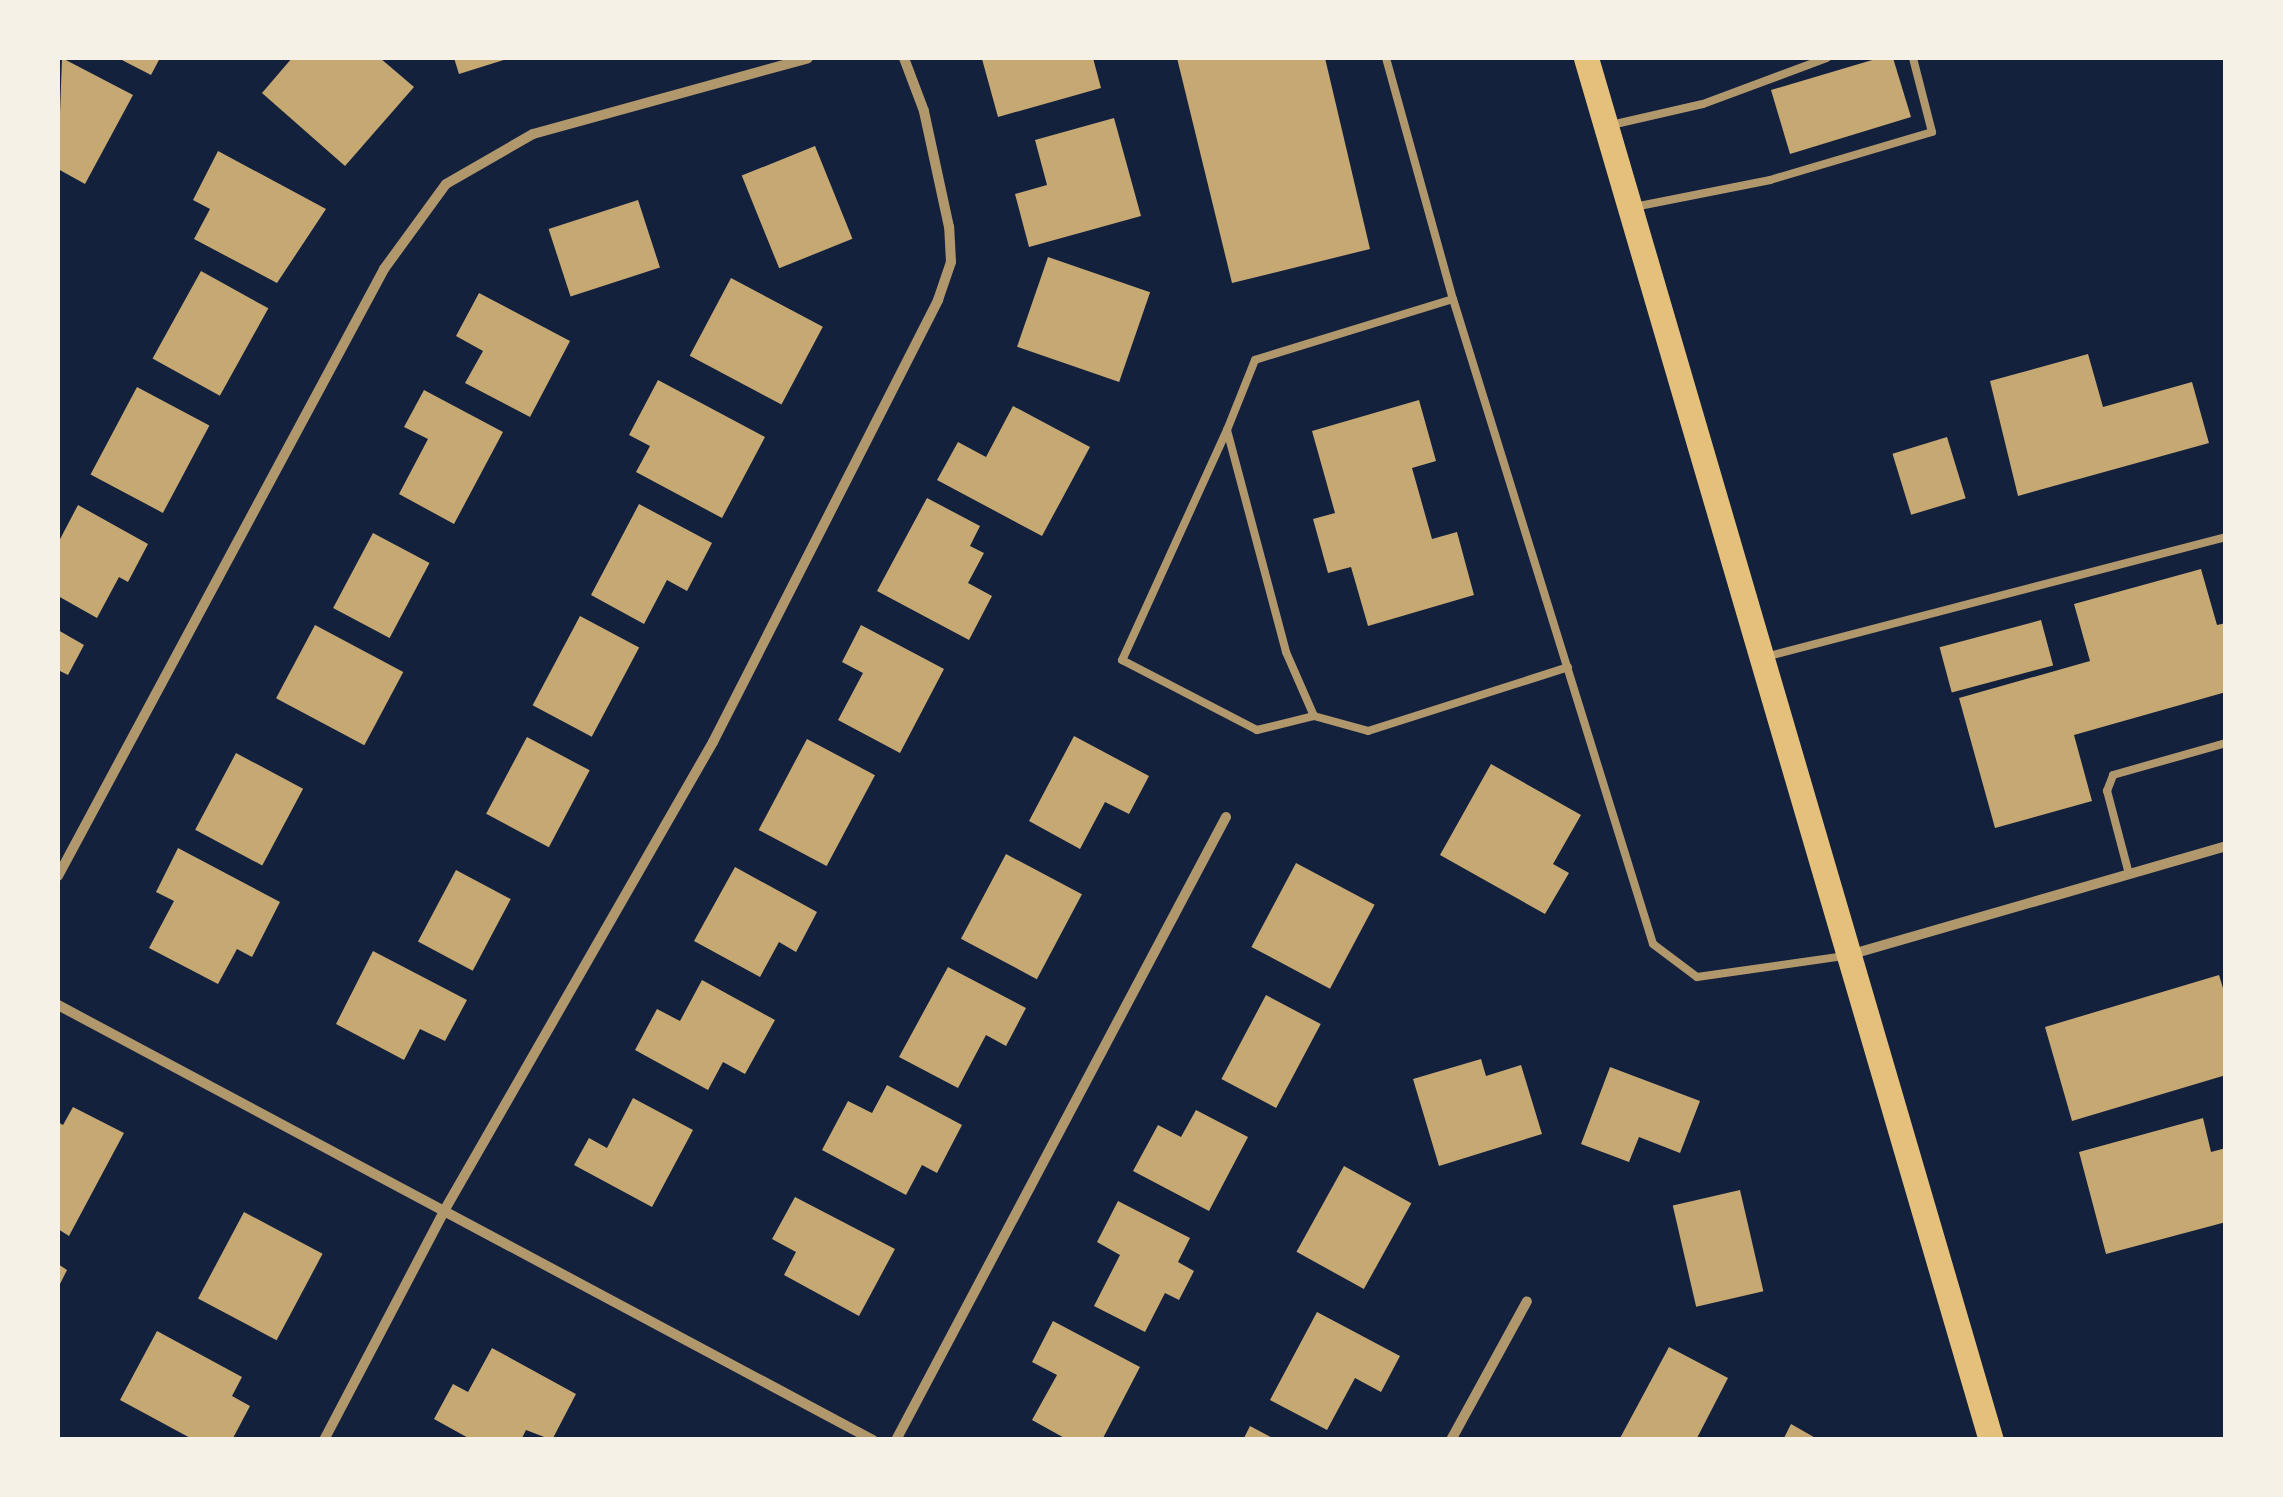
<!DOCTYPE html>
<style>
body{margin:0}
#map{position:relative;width:2283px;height:1497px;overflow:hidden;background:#14213d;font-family:Merriweather,serif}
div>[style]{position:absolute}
.building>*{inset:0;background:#c6a872;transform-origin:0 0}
.service>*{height:8px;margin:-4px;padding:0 4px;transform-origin:4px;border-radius:4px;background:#b1986c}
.minor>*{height:10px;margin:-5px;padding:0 5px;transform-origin:5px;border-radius:5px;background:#b1986c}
.primary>*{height:25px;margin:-12.5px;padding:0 12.5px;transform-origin:12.5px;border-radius:12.5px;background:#e5c07b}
span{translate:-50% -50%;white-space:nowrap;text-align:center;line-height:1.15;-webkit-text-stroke:10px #f6f1e7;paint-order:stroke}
.frame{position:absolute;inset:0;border:60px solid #f6f1e7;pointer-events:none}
</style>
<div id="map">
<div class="building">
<i style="clip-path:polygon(62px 58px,133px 95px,85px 184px,58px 169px)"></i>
<i style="clip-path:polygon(118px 58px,160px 58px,151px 75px)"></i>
<i style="clip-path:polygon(292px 58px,380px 58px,414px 87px,345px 166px,262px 93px)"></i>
<i style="clip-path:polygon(454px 58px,510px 58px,459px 74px)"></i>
<i style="clip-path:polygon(1093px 58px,1101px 88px,998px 117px,982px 59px)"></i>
<i style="clip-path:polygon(1177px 58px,1325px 58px,1370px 249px,1232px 283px)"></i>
<i style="clip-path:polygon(1879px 58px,1893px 58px,1911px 117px,1790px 154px,1771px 90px)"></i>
<i style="clip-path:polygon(1114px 118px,1141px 216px,1029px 247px,1015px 194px,1047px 185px,1035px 140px)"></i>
<i style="left:815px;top:146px;width:100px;height:79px;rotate:68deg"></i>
<i style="clip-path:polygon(218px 151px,326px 209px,277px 283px,194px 239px,210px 209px,193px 200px)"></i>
<i style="left:638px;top:200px;width:71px;height:94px;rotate:72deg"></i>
<i style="left:1048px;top:257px;width:108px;height:95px;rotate:19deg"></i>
<i style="left:201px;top:271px;width:77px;height:100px;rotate:29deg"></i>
<i style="left:731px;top:278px;width:104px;height:88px;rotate:28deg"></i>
<i style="clip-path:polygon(479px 293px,570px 341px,530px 417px,465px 383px,483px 351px,456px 336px)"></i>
<i style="clip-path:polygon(2088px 354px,2103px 407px,2192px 382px,2209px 443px,2018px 496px,1990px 381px)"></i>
<i style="clip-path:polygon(658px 380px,765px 437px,722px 518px,636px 472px,650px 446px,629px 435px)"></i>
<i style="left:137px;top:387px;width:82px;height:99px;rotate:28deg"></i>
<i style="clip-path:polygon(424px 390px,503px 432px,454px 524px,399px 494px,428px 439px,404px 427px)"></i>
<i style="clip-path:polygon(1419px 400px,1436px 461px,1412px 468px,1432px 539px,1457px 532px,1474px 595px,1368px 626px,1351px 567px,1328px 573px,1313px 519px,1335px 513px,1312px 431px)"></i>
<i style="clip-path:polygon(1013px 406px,1090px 447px,1042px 536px,937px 480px,958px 442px,986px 457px)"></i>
<i style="left:1947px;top:437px;width:64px;height:57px;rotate:73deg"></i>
<i style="clip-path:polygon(927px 498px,980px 526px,970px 546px,984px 553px,968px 583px,992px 596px,969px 640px,877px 591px)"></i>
<i style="clip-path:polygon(639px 504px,712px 543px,687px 591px,667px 580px,644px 624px,591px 595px)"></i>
<i style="clip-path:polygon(78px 505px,148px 544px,128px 582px,119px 577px,97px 618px,58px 596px,58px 543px)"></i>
<i style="left:373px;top:533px;width:64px;height:85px;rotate:28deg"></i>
<i style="clip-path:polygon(2201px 569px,2217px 625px,2226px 623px,2226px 692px,2074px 735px,2092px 801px,1995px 828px,1959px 698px,2090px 661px,2074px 604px)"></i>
<i style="left:580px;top:616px;width:67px;height:101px;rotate:28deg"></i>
<i style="left:2041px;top:620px;width:47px;height:105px;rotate:75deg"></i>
<i style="left:315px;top:625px;width:100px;height:83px;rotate:28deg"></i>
<i style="clip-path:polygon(861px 625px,944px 669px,900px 753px,838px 720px,863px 673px,842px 662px)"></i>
<i style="clip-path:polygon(58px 630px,84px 645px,68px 675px,58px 670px)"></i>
<i style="clip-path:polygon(1074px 736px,1149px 776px,1129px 814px,1105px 802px,1080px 849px,1029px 821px)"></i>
<i style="left:527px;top:737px;width:71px;height:87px;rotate:28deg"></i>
<i style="left:807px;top:739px;width:77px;height:103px;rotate:28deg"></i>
<i style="left:236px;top:753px;width:76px;height:87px;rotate:28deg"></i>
<i style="clip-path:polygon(1491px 764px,1581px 815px,1553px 864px,1569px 873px,1545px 914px,1440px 855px)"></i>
<i style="clip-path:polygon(178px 848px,280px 902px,252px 957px,237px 949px,218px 984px,149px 948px,174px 901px,156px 892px)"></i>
<i style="left:1006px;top:854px;width:86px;height:96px;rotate:28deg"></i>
<i style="left:1296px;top:863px;width:89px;height:95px;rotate:28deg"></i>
<i style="clip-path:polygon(735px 867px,817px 912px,796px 952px,779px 942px,760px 977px,694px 941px)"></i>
<i style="left:456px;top:870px;width:62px;height:81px;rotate:28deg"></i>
<i style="clip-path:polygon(373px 951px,467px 1000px,445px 1041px,420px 1029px,404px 1060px,336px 1024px)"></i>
<i style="clip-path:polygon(948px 967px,1026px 1008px,1006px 1046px,986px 1035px,958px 1088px,899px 1057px)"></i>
<i style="clip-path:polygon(2219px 975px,2226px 998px,2226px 1075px,2072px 1121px,2045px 1027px)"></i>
<i style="clip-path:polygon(702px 980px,775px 1020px,745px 1074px,723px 1062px,708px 1090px,635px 1050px,657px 1009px,680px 1021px)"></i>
<i style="left:1266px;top:995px;width:62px;height:95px;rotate:28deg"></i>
<i style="clip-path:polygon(1481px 1059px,1486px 1076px,1521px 1065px,1542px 1134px,1439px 1166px,1413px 1079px)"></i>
<i style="clip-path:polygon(1610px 1067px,1700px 1101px,1680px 1153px,1639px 1137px,1629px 1162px,1581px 1144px)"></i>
<i style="clip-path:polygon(887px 1085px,962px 1125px,937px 1173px,922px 1165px,906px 1195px,822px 1150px,848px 1101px,872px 1113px)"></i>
<i style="clip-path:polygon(633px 1098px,693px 1130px,652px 1207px,574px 1165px,589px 1138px,607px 1148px)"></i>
<i style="clip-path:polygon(73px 1107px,124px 1133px,69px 1236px,58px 1229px,58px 1122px,63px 1125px)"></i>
<i style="clip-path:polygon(1196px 1110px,1248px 1137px,1209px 1211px,1133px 1171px,1158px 1125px,1181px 1137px)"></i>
<i style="clip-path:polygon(2203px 1118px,2211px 1152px,2226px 1148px,2226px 1222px,2106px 1254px,2079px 1152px)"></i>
<i style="left:1344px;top:1166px;width:77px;height:98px;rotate:29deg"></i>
<i style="left:1740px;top:1190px;width:104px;height:69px;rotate:77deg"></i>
<i style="clip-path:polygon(795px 1197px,895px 1249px,859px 1316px,784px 1275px,796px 1252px,772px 1239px)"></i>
<i style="clip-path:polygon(1118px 1201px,1190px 1238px,1178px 1262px,1194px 1271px,1179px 1300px,1165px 1293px,1145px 1332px,1094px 1306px,1120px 1255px,1097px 1242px)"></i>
<i style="left:244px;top:1212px;width:89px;height:98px;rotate:28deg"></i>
<i style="clip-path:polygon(58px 1264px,67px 1270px,58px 1288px)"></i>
<i style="clip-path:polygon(1317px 1312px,1400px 1356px,1381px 1392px,1355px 1378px,1327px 1430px,1270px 1400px)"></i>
<i style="clip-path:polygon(1053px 1321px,1140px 1367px,1102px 1440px,1068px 1440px,1032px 1420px,1057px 1375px,1032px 1362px)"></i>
<i style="clip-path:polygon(157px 1331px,242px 1377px,232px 1396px,250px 1406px,232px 1440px,194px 1440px,120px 1400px)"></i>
<i style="clip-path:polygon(1669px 1347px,1728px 1378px,1696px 1440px,1619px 1440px)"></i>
<i style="clip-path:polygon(492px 1348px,576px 1394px,552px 1440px,526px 1430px,521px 1440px,472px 1440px,434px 1419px,453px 1384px,468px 1392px)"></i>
<i style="clip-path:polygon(1791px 1424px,1819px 1440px,1783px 1440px)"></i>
<i style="clip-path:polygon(1250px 1426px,1276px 1440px,1243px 1440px)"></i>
</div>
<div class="service">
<i style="left:1386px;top:58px;width:250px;rotate:74.5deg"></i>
<i style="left:1453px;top:299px;width:675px;rotate:72.77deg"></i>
<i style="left:1653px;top:944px;width:55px;rotate:36.9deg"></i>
<i style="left:1697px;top:977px;width:148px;rotate:-8.1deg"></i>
<i style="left:1611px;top:125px;width:94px;rotate:-12.9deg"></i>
<i style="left:1703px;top:104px;width:132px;rotate:-20.4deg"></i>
<i style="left:1634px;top:207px;width:139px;rotate:-11.2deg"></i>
<i style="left:1770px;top:180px;width:169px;rotate:-16.5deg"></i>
<i style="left:1932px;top:132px;width:76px;rotate:-104.4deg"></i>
<i style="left:1453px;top:299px;width:207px;rotate:162.9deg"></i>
<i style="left:1255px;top:360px;width:75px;rotate:111.8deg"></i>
<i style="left:1227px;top:430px;width:230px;rotate:75.1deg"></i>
<i style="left:1286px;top:652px;width:70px;rotate:66.4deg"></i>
<i style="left:1314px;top:716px;width:56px;rotate:15.5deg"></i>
<i style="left:1368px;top:731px;width:210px;rotate:-17.7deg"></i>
<i style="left:1227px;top:430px;width:253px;rotate:114.5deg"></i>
<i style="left:1122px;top:660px;width:152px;rotate:27.4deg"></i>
<i style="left:1257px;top:730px;width:59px;rotate:-13.8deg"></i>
<i style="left:1765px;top:657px;width:476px;rotate:-14.6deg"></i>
<i style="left:2129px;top:874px;width:86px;rotate:-104.8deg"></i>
<i style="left:2107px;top:791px;width:17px;rotate:-69deg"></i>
<i style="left:2113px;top:775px;width:117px;rotate:-15.8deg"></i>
</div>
<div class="minor">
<i style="left:58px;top:876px;width:689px;rotate:-61.76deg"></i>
<i style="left:384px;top:269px;width:105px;rotate:-53.9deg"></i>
<i style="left:446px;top:184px;width:100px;rotate:-29.9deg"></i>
<i style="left:533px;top:134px;width:285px;rotate:-15.4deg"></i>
<i style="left:1849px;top:955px;width:392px;rotate:-16.1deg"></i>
<i style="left:58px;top:1005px;width:924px;rotate:28.09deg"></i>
<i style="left:324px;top:1440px;width:259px;rotate:-62.3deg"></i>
<i style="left:444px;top:1211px;width:541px;rotate:-60.16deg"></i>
<i style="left:713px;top:742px;width:496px;rotate:-63deg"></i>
<i style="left:938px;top:300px;width:40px;rotate:-71.1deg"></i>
<i style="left:951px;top:262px;width:35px;rotate:-93deg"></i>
<i style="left:949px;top:227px;width:119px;rotate:-102.2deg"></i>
<i style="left:924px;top:111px;width:57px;rotate:-110.7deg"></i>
<i style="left:896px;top:1440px;width:705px;rotate:-62.09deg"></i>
<i style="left:1451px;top:1440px;width:158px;rotate:-61.3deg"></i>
</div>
<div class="primary">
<i style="left:1586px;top:58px;width:1440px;rotate:73.67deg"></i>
</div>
<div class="frame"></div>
</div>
